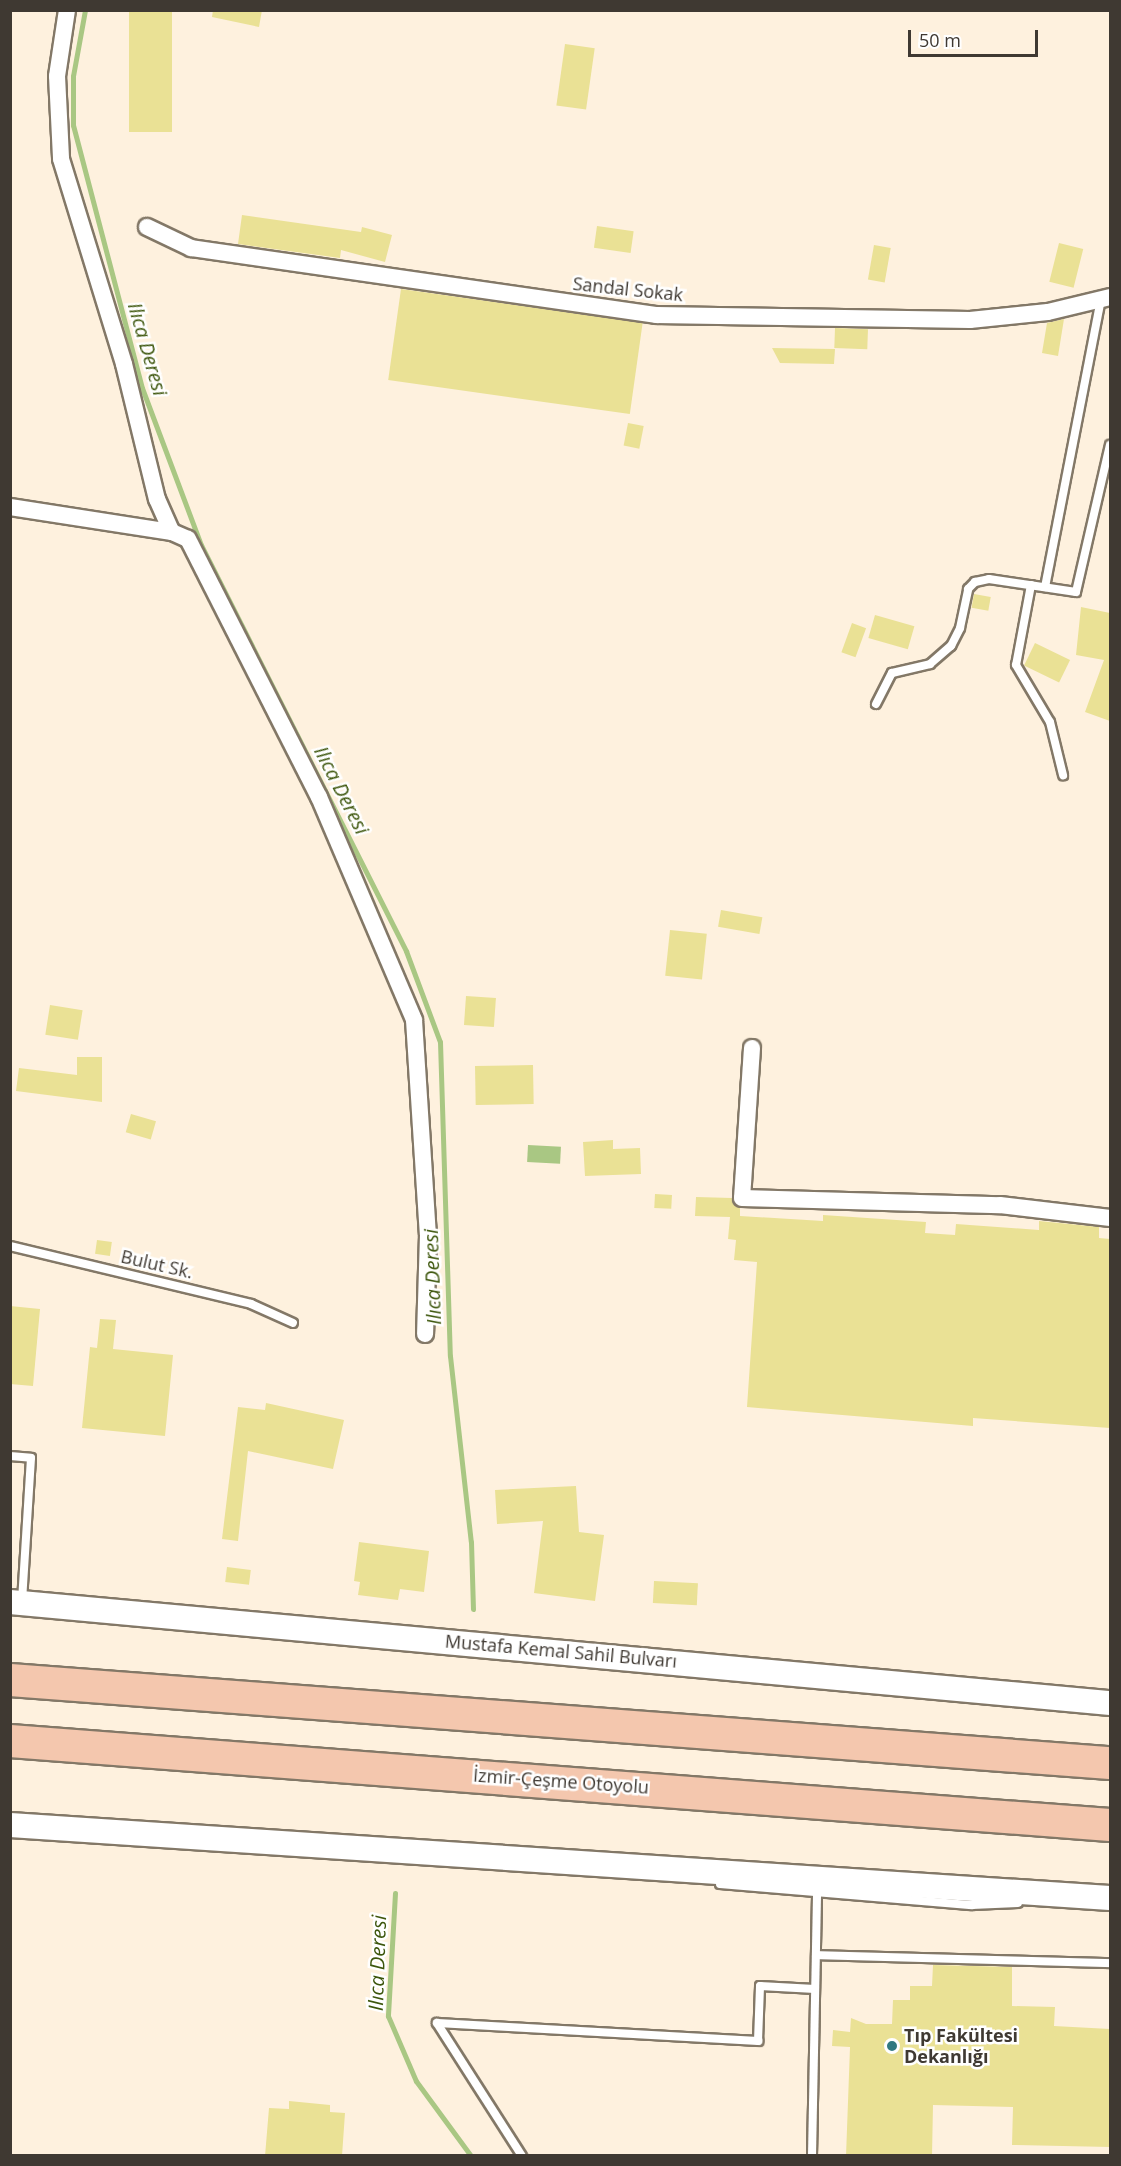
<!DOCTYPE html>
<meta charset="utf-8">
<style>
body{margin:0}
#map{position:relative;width:1121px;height:2166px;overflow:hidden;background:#fef1de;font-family:"Open Sans",sans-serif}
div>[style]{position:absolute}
.water>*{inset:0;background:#a9c783;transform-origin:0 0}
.stream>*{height:5px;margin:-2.5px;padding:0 2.5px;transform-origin:2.5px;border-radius:2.5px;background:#a9c783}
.building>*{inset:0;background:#eae195;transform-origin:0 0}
.roads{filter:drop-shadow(2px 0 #837867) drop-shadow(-2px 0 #837867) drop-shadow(0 2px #837867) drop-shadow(0 -2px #837867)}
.lane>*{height:8px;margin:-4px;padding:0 4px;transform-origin:4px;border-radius:4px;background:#fff}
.street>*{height:16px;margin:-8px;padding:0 8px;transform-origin:8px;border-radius:8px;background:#fff}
.secondary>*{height:24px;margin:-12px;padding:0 12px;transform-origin:12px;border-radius:12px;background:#fff}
.highway>*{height:32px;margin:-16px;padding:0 16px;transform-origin:16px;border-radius:16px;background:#f4c7ae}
.dots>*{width:16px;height:16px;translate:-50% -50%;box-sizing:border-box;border:3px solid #fff;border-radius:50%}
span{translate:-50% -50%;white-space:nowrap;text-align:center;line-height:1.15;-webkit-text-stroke:5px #fff;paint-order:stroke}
.street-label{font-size:18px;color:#3f3932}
.poi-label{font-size:18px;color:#3f3932;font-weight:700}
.left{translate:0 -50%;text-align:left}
.water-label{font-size:20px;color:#3d560c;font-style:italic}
.frame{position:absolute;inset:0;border:12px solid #3f3932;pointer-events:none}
.scale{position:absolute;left:908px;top:30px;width:130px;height:27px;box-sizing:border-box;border:3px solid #3f3932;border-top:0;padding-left:8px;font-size:18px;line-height:21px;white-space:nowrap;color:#3f3932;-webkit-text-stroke:4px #fff;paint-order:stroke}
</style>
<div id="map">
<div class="water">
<i style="left:528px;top:1145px;width:33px;height:17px;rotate:3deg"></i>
</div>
<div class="stream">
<i style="left:85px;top:10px;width:67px;rotate:100.3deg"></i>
<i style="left:73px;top:76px;width:49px;rotate:90deg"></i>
<i style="left:73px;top:125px;width:272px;rotate:75.3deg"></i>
<i style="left:142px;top:388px;width:168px;rotate:69.4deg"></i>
<i style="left:201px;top:545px;width:455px;rotate:63.2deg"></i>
<i style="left:406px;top:951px;width:97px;rotate:69.5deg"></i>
<i style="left:440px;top:1042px;width:314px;rotate:88.2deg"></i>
<i style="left:450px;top:1356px;width:187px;rotate:83.6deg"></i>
<i style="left:471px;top:1542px;width:67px;rotate:88.3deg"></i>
<i style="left:395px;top:1893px;width:123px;rotate:93.3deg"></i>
<i style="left:388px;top:2016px;width:71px;rotate:66.7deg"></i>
<i style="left:416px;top:2081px;width:93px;rotate:53.7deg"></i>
</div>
<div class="building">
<i style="left:129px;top:10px;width:43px;height:122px"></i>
<i style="clip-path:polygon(213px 10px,262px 10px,259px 27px,212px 17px)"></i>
<i style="left:565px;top:44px;width:30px;height:62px;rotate:8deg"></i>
<i style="clip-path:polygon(242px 215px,361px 232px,362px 227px,392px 235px,385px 262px,341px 250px,340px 258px,238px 244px)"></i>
<i style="left:597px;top:226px;width:37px;height:22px;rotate:8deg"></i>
<i style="left:1059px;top:243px;width:25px;height:40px;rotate:14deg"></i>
<i style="left:874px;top:245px;width:17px;height:35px;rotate:10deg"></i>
<i style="left:401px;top:289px;width:244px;height:92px;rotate:8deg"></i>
<i style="clip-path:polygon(1064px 319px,1058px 356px,1042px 353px,1047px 323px)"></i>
<i style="left:835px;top:328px;width:33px;height:20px;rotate:2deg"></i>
<i style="clip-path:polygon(772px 348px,835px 349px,834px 364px,780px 363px)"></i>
<i style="left:628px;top:423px;width:16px;height:23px;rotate:11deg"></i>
<i style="left:974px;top:594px;width:17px;height:14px;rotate:10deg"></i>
<i style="clip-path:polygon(1081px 607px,1110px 613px,1110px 721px,1085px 712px,1104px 660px,1076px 655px)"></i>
<i style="left:875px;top:615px;width:41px;height:24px;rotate:16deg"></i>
<i style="left:852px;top:623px;width:15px;height:31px;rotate:20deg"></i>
<i style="left:1035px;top:643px;width:39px;height:25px;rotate:26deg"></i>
<i style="left:721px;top:910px;width:42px;height:17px;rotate:10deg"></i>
<i style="left:670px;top:930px;width:37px;height:46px;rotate:6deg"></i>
<i style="left:466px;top:996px;width:30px;height:29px;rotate:4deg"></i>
<i style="left:50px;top:1005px;width:33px;height:30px;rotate:9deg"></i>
<i style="clip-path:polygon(77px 1057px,102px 1057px,102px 1102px,16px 1091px,19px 1068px,77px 1075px)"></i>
<i style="left:533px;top:1065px;width:39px;height:58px;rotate:89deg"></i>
<i style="left:131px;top:1114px;width:26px;height:19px;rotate:16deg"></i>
<i style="clip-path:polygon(613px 1140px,613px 1149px,640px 1148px,641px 1174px,585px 1176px,583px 1142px)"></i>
<i style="left:655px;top:1194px;width:17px;height:14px;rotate:3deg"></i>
<i style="clip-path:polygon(696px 1197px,732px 1198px,740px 1208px,740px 1216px,823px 1221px,823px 1215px,926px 1222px,925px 1233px,955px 1235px,956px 1224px,1039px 1230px,1039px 1221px,1099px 1227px,1099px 1238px,1110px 1239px,1110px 1428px,973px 1418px,973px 1426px,747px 1407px,757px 1262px,734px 1260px,736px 1240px,728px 1239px,730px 1217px,695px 1216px)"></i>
<i style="left:97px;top:1240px;width:15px;height:14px;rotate:8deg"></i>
<i style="clip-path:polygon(10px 1306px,40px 1309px,33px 1386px,10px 1384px)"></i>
<i style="clip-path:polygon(100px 1319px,116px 1320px,113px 1349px,173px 1355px,165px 1436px,82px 1428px,90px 1347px,97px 1348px)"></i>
<i style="clip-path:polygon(266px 1403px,344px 1420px,333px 1469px,248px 1451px,238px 1541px,222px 1539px,238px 1407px,265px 1410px)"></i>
<i style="clip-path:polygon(576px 1486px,579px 1532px,604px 1535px,595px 1601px,534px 1593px,543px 1521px,497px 1524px,495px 1490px)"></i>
<i style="clip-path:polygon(359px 1542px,429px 1551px,424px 1592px,400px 1589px,398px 1600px,358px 1595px,360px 1582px,354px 1581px)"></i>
<i style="left:227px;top:1567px;width:24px;height:15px;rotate:7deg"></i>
<i style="left:654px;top:1581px;width:44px;height:22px;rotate:3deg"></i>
<i style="clip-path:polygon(933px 1965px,1012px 1967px,1012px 2006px,1055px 2007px,1054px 2026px,1110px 2029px,1110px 2147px,1012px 2145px,1013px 2107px,933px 2105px,932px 2156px,846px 2156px,850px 2047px,832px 2046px,833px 2030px,850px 2032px,851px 2018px,866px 2024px,892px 2024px,893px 2000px,910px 2000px,910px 1986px,932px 1986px)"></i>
<i style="clip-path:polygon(289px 2101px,330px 2105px,330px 2112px,345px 2113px,342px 2156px,265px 2156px,269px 2108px,289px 2109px)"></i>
</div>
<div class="roads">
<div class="lane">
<i style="left:1031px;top:585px;width:81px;rotate:100.6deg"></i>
<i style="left:1016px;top:665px;width:66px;rotate:59.2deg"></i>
<i style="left:1050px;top:722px;width:55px;rotate:76.2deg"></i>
<i style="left:1045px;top:587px;width:293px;rotate:-79deg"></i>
<i style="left:876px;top:704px;width:35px;rotate:-63deg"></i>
<i style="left:892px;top:673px;width:39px;rotate:-13deg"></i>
<i style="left:930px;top:664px;width:28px;rotate:-41deg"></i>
<i style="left:951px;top:646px;width:20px;rotate:-63deg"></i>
<i style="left:960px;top:628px;width:40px;rotate:-78deg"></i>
<i style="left:968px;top:589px;width:10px;rotate:-45deg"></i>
<i style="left:975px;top:582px;width:14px;rotate:-12deg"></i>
<i style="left:989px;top:579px;width:88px;rotate:8.5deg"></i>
<i style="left:1076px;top:592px;width:151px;rotate:-77deg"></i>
<i style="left:10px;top:1246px;width:248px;rotate:13.5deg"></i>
<i style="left:251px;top:1304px;width:46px;rotate:24.3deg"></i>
<i style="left:10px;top:1456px;width:21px;rotate:5deg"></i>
<i style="left:31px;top:1458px;width:145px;rotate:93.6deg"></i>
<i style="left:720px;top:1884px;width:253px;rotate:4.8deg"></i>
<i style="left:972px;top:1905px;width:46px;rotate:-2.5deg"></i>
<i style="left:816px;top:1955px;width:294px;rotate:1.6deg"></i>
<i style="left:522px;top:2156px;width:158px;rotate:-122.6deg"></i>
<i style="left:437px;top:2023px;width:322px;rotate:3.2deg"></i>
<i style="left:758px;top:2041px;width:55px;rotate:-87.9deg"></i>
<i style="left:760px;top:1986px;width:55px;rotate:3.1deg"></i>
<i style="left:812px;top:2156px;width:269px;rotate:-88.9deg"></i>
</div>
<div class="street">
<i style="left:67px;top:10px;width:67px;rotate:98.6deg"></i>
<i style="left:57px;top:76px;width:83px;rotate:87.2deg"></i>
<i style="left:61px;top:159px;width:214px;rotate:72.9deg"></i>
<i style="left:124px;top:364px;width:139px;rotate:76.3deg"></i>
<i style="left:157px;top:499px;width:36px;rotate:66deg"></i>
<i style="left:172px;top:532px;width:17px;rotate:24deg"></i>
<i style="left:188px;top:539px;width:289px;rotate:63.1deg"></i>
<i style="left:319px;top:797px;width:242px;rotate:66.9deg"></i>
<i style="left:414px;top:1020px;width:215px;rotate:86.3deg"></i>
<i style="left:428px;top:1235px;width:99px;rotate:91.7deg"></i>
<i style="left:147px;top:227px;width:49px;rotate:25.5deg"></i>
<i style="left:191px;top:248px;width:470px;rotate:8.2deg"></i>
<i style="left:656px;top:315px;width:314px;rotate:0.9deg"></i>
<i style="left:970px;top:320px;width:78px;rotate:-5.9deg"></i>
<i style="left:1048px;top:312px;width:64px;rotate:-13.6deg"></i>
<i style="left:10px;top:507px;width:164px;rotate:8.8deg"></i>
<i style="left:752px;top:1048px;width:150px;rotate:93.8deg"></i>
<i style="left:742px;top:1198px;width:258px;rotate:1.6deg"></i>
<i style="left:1000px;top:1205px;width:111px;rotate:6.7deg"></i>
</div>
<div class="secondary">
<i style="left:10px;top:1602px;width:1105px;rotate:5.25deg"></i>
<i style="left:10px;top:1825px;width:1102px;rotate:3.8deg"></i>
</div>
<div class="highway">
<i style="left:10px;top:1680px;width:1103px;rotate:4.32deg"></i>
<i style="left:10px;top:1741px;width:1103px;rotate:4.37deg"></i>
</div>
</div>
<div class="dots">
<i style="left:892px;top:2046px;background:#317981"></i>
</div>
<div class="street-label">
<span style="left:628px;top:289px;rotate:6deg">Sandal Sokak</span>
<span style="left:157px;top:1264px;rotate:13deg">Bulut Sk.</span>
<span style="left:561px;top:1651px;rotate:5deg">Mustafa Kemal Sahil Bulvarı</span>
<span style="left:561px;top:1781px;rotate:4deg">İzmir-Çeşme Otoyolu</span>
</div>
<div class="poi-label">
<span class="left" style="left:904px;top:2046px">Tıp Fakültesi<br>Dekanlığı</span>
</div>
<div class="water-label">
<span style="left:148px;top:349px;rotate:74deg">Ilıca Deresi</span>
<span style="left:342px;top:790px;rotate:63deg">Ilıca Deresi</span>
<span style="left:432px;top:1277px;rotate:-92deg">Ilıca Deresi</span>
<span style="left:377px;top:1963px;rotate:-88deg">Ilıca Deresi</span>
</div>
<div class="frame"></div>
<div class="scale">50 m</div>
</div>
